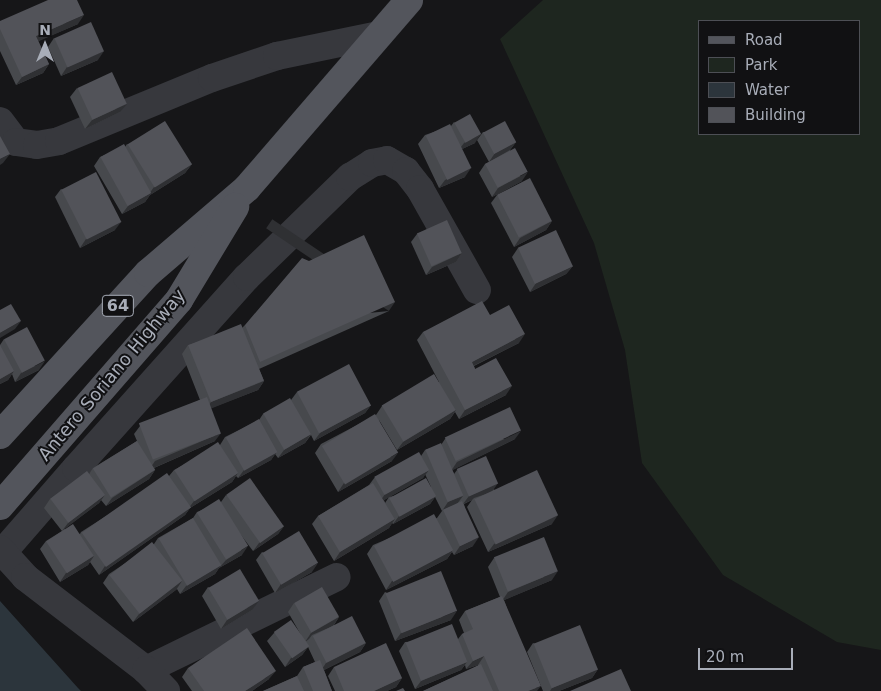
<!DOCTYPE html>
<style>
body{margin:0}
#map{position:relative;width:881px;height:691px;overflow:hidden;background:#161618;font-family:"DejaVu Sans",sans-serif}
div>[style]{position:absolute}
.green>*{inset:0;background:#1e261f}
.water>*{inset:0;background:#2c353c}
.minor>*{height:28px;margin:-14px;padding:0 14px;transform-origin:14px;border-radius:14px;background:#37383d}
.tertiary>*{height:28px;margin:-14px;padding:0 14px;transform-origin:14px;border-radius:14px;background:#37383d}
.primary>*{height:28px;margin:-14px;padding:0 14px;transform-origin:14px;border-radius:14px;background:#53555c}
.wall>*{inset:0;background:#47494d}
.shaded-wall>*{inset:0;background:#2f3033;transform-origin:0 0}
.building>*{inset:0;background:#525359;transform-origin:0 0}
span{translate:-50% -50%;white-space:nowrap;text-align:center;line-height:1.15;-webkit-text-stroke:4px #111113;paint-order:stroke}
.shield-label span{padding:1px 4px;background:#111113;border:1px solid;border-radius:4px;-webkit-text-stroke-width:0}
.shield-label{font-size:16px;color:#a8adb8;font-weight:700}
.street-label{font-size:18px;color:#a8adb8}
.legend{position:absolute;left:698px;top:20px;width:162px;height:115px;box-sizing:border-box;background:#111113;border:1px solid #4d4f55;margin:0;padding:6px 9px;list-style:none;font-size:15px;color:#a8adb8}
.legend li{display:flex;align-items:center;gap:10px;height:25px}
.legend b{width:25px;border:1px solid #4d4f55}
.north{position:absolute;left:20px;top:20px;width:50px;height:50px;-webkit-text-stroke:4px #111113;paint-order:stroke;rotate:0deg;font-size:14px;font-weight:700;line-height:20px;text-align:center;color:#a8adb8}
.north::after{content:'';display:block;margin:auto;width:18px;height:22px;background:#a8adb8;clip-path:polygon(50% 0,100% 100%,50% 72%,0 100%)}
.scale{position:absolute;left:698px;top:648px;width:95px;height:22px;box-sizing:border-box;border:2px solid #a8adb8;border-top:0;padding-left:6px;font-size:15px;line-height:18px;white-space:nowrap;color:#a8adb8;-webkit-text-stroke:4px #111113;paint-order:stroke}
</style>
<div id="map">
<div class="green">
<i style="clip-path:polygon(evenodd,543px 0,881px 0,881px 650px,837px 642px,723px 575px,642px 463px,625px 350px,594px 243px,500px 39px,543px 0,700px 21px,860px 21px,860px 134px,700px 134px,700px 21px)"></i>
</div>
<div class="water">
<i style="clip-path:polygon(0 601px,78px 688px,81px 691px,0 691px)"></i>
</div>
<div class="minor">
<i style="left:0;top:121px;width:26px;rotate:53deg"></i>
<i style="left:16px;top:142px;width:21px;rotate:8deg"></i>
<i style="left:37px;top:145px;width:22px;rotate:-10deg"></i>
<i style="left:59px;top:141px;width:165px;rotate:-22.4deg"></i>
<i style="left:212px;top:78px;width:69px;rotate:-18.7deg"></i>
<i style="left:277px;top:56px;width:103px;rotate:-11.7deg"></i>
<i style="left:3px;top:552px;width:111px;rotate:-49deg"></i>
<i style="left:76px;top:468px;width:256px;rotate:-48.2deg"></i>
<i style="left:247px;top:277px;width:144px;rotate:-44.2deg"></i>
<i style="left:350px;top:177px;width:26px;rotate:-32deg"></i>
<i style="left:372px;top:163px;width:15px;rotate:-11deg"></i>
<i style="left:387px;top:160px;width:22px;rotate:30deg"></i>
<i style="left:406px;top:171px;width:23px;rotate:52deg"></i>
<i style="left:420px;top:189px;width:116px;rotate:60.6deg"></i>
<i style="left:146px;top:670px;width:212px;rotate:-26deg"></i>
</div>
<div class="tertiary">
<i style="left:0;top:549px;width:38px;rotate:48deg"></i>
<i style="left:25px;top:577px;width:153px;rotate:37.5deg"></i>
<i style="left:146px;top:670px;width:29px;rotate:46deg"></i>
</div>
<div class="primary">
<i style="left:0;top:435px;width:219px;rotate:-47.6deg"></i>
<i style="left:148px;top:273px;width:130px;rotate:-40.6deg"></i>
<i style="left:247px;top:188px;width:248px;rotate:-49.2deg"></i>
<i style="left:0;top:506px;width:273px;rotate:-49deg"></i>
<i style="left:179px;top:300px;width:109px;rotate:-58.9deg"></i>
</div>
<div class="wall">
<i style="clip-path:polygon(0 21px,78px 24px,38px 41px,49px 64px,43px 73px,16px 85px,0 51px)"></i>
<i style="clip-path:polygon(54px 38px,98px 60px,61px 76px,48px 47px)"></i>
<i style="clip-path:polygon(77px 88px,120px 112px,85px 129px,70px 97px)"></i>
<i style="clip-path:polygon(454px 122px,475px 143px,462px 149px,465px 177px,439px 188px,418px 144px,425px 135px,451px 126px)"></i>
<i style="clip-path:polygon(483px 132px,516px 142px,510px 150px,522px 181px,492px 197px,479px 173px,485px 164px,489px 162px,477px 140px)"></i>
<i style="clip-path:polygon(127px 144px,192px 164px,185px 173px,150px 195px,145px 202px,122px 214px,94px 166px,100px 157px,125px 147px)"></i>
<i style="clip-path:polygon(61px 189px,115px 230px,80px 248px,55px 197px)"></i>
<i style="clip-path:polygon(497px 195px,552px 221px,546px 230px,514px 247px,491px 203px)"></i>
<i style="clip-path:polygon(417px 234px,462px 253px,456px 262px,426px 275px,411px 242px)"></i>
<i style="clip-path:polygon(518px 248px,573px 266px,566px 274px,530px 292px,512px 257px)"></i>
<i style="clip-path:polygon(389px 311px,259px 369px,264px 381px,258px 390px,211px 408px,215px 441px,154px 468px,155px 470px,149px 479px,106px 506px,101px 500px,99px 503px,64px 529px,80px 534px,81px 532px,169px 476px,174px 470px,220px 445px,225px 437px,259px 420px,263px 414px,291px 400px,297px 392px,371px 405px,365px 413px,314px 441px,311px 435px,305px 443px,278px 458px,275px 454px,271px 460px,238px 478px,236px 476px,232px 482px,190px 508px,185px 515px,99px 575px,90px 562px,88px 565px,60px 582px,40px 549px,46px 541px,62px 531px,44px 508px,50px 499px,89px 474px,93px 468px,137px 441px,134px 434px,140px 426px,200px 400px,182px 354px,188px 345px,242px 328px,245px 325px)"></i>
<i style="clip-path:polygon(490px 315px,519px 343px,474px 366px,475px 369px,506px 395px,459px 419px,455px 412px,450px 419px,397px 450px,379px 420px,392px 461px,338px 492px,315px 453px,321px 444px,376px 415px,382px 406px,439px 382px,417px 340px,423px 332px)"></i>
<i style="clip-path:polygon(4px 339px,39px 370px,15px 382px,12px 374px,8px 380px,0 384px,0 345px)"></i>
<i style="clip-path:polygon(evenodd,445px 439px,515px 439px,452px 470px,454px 474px,457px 470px,493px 489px,552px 524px,488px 552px,467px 507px,472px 500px,464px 504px,473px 546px,454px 555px,452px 552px,447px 559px,386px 590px,367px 554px,373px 545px,437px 518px,442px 511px,435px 497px,430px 504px,393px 524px,392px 523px,389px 528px,334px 561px,312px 524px,318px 516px,369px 485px,375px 477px,421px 456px,425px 450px,441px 445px,445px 439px,425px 474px,431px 487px,389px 497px,385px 503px,384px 500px,423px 478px,425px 474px)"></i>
<i style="clip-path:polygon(226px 495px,284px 526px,278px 534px,253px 551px,238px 531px,242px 555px,219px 568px,215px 574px,180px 594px,177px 589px,133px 622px,103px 583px,109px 574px,154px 544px,158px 538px,193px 518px,197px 512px,221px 502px)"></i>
<i style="clip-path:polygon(262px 552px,312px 572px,275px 593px,256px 560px)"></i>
<i style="clip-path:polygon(494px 558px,552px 580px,504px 600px,537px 691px,423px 691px,478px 666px,478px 665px,466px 669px,465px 665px,461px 670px,415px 689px,399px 651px,405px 642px,458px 639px,462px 634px,464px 633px,459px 620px,465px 611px,500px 597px,488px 567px)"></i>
<i style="clip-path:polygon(208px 587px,252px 610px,221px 629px,202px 596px)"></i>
<i style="clip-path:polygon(385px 592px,451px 620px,395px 641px,379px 601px)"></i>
<i style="clip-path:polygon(294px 603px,339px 617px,334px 625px,366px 643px,360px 652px,324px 670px,332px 691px,263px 691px,297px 676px,303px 667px,315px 662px,308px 647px,302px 655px,285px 667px,267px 641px,274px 633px,301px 635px,288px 612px)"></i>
<i style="clip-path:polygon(533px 643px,598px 669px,592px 678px,559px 691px,542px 691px,543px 691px,527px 652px)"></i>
<i style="clip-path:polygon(334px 667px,402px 678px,396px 687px,387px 691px,335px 691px,328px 676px)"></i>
<i style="clip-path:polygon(188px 668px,269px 679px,252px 691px,192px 691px,182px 677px)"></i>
</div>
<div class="shaded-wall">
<i style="clip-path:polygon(84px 15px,78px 24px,30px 45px,36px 36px)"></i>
<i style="clip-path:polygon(104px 51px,98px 60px,61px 76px,67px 67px)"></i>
<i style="clip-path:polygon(49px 64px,43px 73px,16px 85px,22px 77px)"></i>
<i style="clip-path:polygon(127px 104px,120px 112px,85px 129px,92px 120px)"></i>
<i style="clip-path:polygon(481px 134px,475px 143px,458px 151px,464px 143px)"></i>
<i style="clip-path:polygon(516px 142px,510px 150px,489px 162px,495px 153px)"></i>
<i style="clip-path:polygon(10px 154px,3px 163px,0 165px,0 159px)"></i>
<i style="clip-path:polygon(192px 164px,185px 173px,150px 195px,145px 202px,122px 214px,128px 206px,149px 194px,154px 187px)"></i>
<i style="clip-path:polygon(471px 168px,465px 177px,439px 188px,445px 180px)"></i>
<i style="clip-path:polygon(528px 172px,522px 181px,492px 197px,498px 188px)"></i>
<i style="clip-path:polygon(552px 221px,546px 230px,514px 247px,520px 238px)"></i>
<i style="clip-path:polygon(121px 222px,115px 230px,80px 248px,86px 239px)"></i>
<i style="clip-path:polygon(462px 253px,456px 262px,426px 275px,432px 267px)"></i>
<i style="clip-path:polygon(573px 266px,566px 274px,530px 292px,536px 283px)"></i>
<i style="left:395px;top:302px;width:11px;height:148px;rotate:124deg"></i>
<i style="clip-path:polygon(21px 321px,15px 329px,0 338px,0 333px)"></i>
<i style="clip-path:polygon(525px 334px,519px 343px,465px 370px,472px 362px)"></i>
<i style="clip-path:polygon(45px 361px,39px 370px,15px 382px,21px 373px)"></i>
<i style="clip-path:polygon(14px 371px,8px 380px,0 384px,0 379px)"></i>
<i style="clip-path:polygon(264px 381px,258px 390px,205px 411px,211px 402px)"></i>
<i style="clip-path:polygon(512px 386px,506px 395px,459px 419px,465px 410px)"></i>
<i style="clip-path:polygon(371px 405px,365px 413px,314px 441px,320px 433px)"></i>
<i style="clip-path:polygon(456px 410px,450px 419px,397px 450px,403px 442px)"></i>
<i style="clip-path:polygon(521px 431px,515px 439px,451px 471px,457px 462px)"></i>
<i style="clip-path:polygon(221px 433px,215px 441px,149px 470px,155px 461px)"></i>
<i style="clip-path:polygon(311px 434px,305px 443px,278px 458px,284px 450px)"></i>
<i style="clip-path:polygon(277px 452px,271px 460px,238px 478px,244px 470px)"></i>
<i style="clip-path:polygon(398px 453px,392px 461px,338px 492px,344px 483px)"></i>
<i style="clip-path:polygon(155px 470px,149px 479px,106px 506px,112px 498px)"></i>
<i style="clip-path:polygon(429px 470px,423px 478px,379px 503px,385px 494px)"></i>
<i style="clip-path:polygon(238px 473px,232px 482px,190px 508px,185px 515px,99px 575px,105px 566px,188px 509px,194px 501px)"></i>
<i style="clip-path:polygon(498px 483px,492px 492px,474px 498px,472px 500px,463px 504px,469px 496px)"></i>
<i style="clip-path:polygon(105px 495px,99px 503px,62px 531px,68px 523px)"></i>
<i style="clip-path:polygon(436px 496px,430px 504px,393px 524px,399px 516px)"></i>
<i style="clip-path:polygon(463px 496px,457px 504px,443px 510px,442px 511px,448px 502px)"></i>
<i style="clip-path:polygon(558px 515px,552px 524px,488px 552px,494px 544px)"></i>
<i style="clip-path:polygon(395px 519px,389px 528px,334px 561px,340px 552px)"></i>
<i style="clip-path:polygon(284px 526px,278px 534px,253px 551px,259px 543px)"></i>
<i style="clip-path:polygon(479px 537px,473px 546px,454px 555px,460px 546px)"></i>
<i style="clip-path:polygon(248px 546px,242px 555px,219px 568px,226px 560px)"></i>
<i style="clip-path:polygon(453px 550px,447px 559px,386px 590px,392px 581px)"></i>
<i style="clip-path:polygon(94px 556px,88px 565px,60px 582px,66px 573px)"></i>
<i style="clip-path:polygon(318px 563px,312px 572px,275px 593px,281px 584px)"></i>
<i style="clip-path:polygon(221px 565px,215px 574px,180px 594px,186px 586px)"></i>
<i style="clip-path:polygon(558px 571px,552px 580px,502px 601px,508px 592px)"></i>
<i style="clip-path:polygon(182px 581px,176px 590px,133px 622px,139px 614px)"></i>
<i style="clip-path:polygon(259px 601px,252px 610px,221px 629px,227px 620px)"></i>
<i style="clip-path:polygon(457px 611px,451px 620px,395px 641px,401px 633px)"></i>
<i style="clip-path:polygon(339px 617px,333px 626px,312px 635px,309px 639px,305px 642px,311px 633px)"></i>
<i style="clip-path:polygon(366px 643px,360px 652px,320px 672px,326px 663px)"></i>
<i style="clip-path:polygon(309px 646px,302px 655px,285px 667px,291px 658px)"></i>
<i style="clip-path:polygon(484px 656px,478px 665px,466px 669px,473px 661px)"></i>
<i style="clip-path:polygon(467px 662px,461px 670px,415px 689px,421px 681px)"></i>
<i style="clip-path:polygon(598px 669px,592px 678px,559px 691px,550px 691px,552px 688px)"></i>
<i style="clip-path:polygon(276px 671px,269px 679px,252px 691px,245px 691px)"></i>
<i style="clip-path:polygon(402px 678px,396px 687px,387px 691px,374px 691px)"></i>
<i style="clip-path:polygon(541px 686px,537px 691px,528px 691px)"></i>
</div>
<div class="building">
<i style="clip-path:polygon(48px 0,77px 0,84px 15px,36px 36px,49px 64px,22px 77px,0 29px,0 21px)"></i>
<i style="left:91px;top:22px;width:32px;height:40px;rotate:66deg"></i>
<i style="left:112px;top:72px;width:35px;height:38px;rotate:65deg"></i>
<i style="left:470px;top:114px;width:23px;height:18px;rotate:61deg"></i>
<i style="left:165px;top:121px;width:51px;height:44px;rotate:58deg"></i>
<i style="left:505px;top:121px;width:24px;height:25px;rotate:62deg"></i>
<i style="left:450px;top:124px;width:49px;height:27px;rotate:64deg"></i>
<i style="clip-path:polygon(0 136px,10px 154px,0 159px)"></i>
<i style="left:124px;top:144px;width:56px;height:27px;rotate:61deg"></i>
<i style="left:515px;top:148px;width:27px;height:34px;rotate:62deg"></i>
<i style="left:96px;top:172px;width:56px;height:39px;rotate:63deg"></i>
<i style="left:530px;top:178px;width:48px;height:37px;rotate:63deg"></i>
<i style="left:447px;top:220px;width:36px;height:33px;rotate:66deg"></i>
<i style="left:556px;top:230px;width:40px;height:42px;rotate:65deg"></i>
<i style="clip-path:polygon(364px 235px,395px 302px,260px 362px,245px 325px,302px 258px,309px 261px)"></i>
<i style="clip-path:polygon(482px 301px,490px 315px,509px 305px,525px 334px,472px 362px,475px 369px,496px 358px,512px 386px,465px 410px,423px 332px)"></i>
<i style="clip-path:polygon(11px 304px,21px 321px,0 333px,0 310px)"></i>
<i style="left:241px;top:324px;width:61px;height:57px;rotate:68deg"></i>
<i style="left:27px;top:327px;width:38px;height:26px;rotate:62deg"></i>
<i style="clip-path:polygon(0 345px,14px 371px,0 379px)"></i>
<i style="left:349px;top:364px;width:47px;height:59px;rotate:62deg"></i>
<i style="left:434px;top:374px;width:42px;height:61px;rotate:59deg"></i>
<i style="left:207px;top:397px;width:39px;height:73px;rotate:69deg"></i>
<i style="left:290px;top:398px;width:42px;height:31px;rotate:60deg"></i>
<i style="left:510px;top:407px;width:26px;height:72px;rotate:65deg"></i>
<i style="left:375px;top:414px;width:45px;height:62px;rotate:59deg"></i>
<i style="left:259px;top:419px;width:38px;height:38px;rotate:61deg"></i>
<i style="left:137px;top:441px;width:34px;height:52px;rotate:58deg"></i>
<i style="left:218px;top:442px;width:37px;height:52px;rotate:57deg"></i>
<i style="left:441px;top:443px;width:57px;height:17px;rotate:67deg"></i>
<i style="left:419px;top:452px;width:21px;height:51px;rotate:61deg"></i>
<i style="left:486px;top:456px;width:30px;height:32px;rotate:66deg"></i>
<i style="left:537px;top:470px;width:50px;height:69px;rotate:65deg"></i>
<i style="left:87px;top:471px;width:30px;height:46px;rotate:53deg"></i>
<i style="left:167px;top:473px;width:42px;height:104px;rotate:55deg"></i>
<i style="left:250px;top:478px;width:59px;height:29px;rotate:55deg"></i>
<i style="left:426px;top:478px;width:21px;height:42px;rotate:61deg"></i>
<i style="left:373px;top:483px;width:42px;height:64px;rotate:59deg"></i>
<i style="left:219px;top:499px;width:55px;height:26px;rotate:58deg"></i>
<i style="left:462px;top:501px;width:40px;height:21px;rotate:65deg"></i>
<i style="left:434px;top:514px;width:41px;height:68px;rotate:62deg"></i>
<i style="left:193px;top:518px;width:55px;height:40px;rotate:59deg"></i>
<i style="left:73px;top:524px;width:38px;height:32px;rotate:57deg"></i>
<i style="left:299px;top:531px;width:37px;height:43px;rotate:59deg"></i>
<i style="left:544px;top:537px;width:37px;height:54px;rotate:68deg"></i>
<i style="left:152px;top:542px;width:49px;height:54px;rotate:52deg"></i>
<i style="left:240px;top:569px;width:37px;height:37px;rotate:59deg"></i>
<i style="left:441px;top:571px;width:43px;height:60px;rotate:68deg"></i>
<i style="left:322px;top:587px;width:34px;height:32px;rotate:60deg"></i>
<i style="clip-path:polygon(502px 596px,541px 686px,528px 691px,499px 691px,484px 656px,473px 661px,462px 634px,473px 629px,465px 611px)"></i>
<i style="left:352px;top:616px;width:30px;height:44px;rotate:63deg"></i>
<i style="left:291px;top:620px;width:32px;height:21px;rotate:55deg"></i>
<i style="left:452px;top:624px;width:41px;height:50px;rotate:68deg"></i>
<i style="left:580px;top:625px;width:48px;height:50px;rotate:68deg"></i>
<i style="clip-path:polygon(247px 628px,276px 671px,245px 691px,204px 691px,188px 668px)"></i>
<i style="clip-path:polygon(386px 643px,402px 678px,374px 691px,344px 691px,334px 667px)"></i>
<i style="clip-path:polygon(320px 660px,332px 691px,313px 691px,303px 667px)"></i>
<i style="clip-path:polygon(481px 664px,493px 691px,423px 691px)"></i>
<i style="clip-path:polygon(621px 669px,631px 691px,570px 691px)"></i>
<i style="clip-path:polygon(297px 676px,304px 691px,263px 691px)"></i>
<i style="clip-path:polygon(403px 688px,405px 691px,396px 691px)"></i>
</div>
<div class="shield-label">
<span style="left:118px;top:306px">64</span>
</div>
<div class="street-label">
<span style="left:112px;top:375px;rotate:-50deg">Antero Soriano Highway</span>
</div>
<ul class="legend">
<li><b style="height:6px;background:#53555c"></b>Road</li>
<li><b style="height:14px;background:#1e261f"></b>Park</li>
<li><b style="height:14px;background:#2c353c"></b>Water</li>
<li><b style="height:14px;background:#525359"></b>Building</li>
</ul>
<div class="north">N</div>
<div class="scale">20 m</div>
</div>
